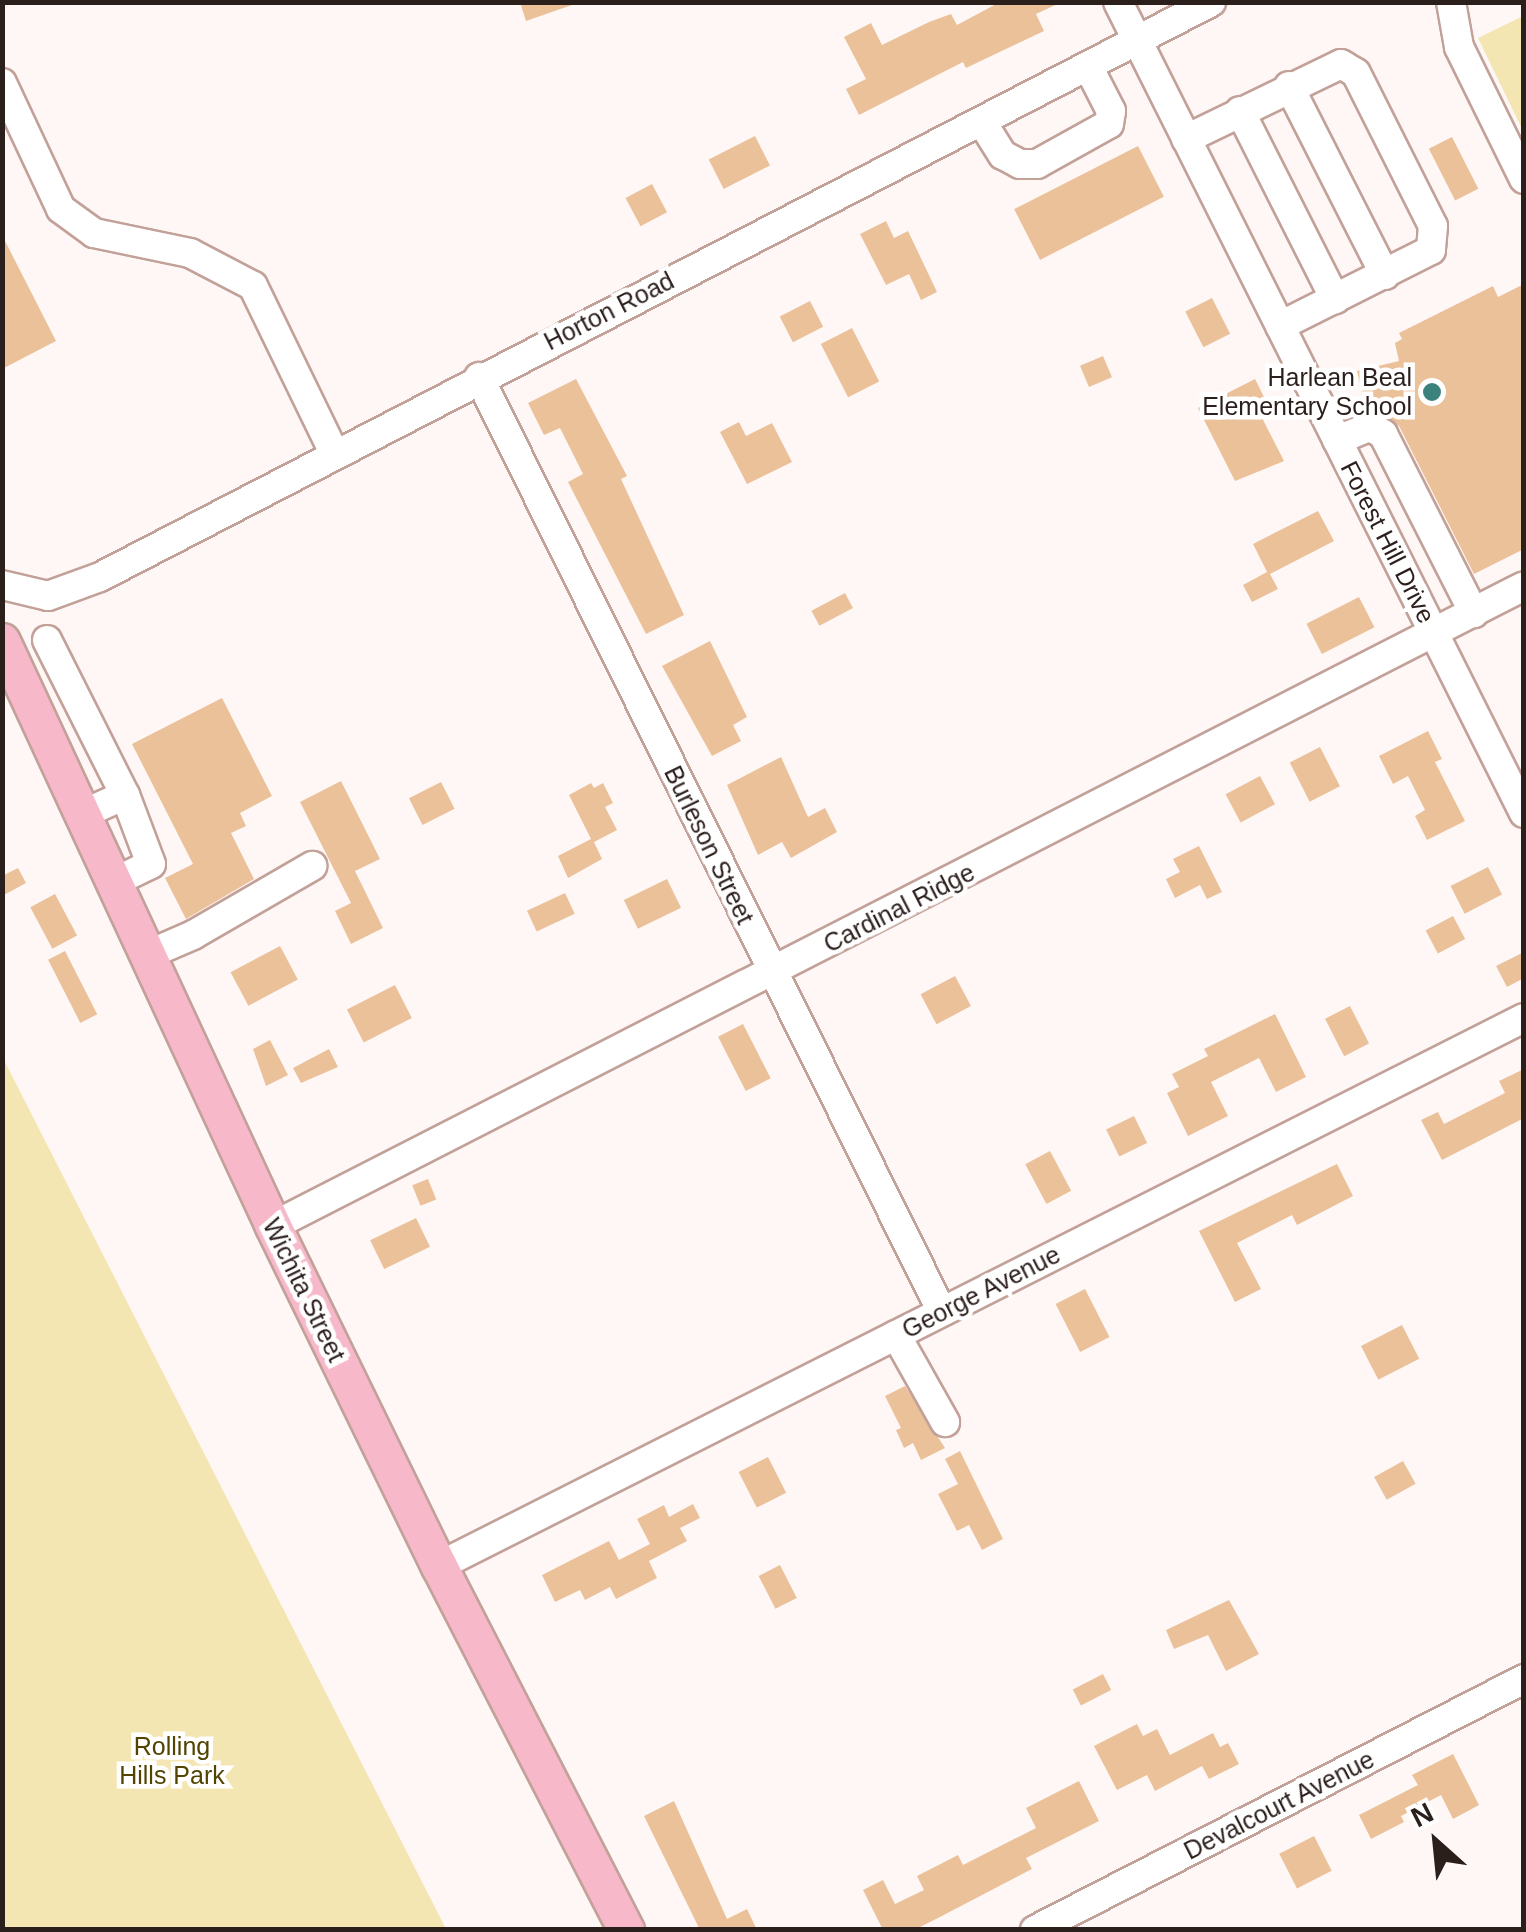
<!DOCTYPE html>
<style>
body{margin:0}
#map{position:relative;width:1526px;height:1932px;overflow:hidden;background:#fff7f6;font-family:Helvetica,sans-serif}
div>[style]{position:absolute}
.green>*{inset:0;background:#f4e6b2}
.building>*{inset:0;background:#ebc19a;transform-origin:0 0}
.roads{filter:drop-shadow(2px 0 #c2a199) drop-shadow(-2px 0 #c2a199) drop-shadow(0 2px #c2a199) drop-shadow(0 -2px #c2a199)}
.minor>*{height:28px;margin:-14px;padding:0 14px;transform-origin:14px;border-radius:14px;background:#fff}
.major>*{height:35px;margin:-17.5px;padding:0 17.5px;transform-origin:17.5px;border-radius:17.5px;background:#f7b8c9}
.dots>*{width:28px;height:28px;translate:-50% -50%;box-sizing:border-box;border:5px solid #fff;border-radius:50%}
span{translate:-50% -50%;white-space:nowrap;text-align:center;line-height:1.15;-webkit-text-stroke:9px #fff;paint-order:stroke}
.street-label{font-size:25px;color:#2b1f1c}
.poi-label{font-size:25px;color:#2b1f1c}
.right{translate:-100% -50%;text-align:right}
.park-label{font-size:25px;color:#524300}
.frame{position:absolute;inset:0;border:5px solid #2b1f1c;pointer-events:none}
.north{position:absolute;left:1386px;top:1792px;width:100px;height:100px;-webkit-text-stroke:8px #fff;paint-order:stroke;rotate:333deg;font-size:28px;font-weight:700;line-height:40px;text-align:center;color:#2b1f1c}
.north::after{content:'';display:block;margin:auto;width:35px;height:45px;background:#2b1f1c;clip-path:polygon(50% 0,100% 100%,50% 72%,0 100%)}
</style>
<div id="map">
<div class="green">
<i style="clip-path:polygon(1523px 16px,1523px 131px,1478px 38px)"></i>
<i style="clip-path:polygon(3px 1058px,446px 1929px,3px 1929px)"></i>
</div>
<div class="building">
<i style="clip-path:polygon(520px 2px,571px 2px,572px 5px,526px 21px)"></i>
<i style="clip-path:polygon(1000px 2px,1062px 2px,1036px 14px,1044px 31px,966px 68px,963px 62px,859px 115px,846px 89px,866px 79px,844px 37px,871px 23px,882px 45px,929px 22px,951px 14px,957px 25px)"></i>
<i style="left:755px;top:136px;width:33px;height:52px;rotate:63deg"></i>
<i style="left:1452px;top:137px;width:58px;height:26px;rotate:63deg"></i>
<i style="left:1138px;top:146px;width:57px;height:139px;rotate:63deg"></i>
<i style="left:652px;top:184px;width:32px;height:30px;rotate:62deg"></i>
<i style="clip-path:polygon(886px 221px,894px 238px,908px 231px,937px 292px,921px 300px,909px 274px,886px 285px,860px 234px)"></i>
<i style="clip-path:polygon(2px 235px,56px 341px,2px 369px)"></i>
<i style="clip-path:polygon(1524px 284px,1524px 549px,1474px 574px,1399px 426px,1383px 414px,1381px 405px,1366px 409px,1357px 371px,1399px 361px,1395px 343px,1402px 339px,1399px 333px,1493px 286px,1498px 297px)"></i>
<i style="left:1212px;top:298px;width:40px;height:30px;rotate:63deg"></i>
<i style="left:810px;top:301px;width:29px;height:34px;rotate:63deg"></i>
<i style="left:852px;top:328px;width:60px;height:35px;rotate:63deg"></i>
<i style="left:1103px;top:356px;width:23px;height:25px;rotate:67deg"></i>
<i style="clip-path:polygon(576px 379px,627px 476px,621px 479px,684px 615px,646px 634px,568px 482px,583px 474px,560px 428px,544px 435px,528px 403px)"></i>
<i style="clip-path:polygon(1255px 379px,1269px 407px,1259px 412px,1284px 461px,1235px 481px,1198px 408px)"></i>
<i style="clip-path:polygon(739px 422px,746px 436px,772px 423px,792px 462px,747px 484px,720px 432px)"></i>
<i style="clip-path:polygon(1318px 511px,1334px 541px,1270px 574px,1278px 589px,1252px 602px,1243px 585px,1267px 572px,1253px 544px)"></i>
<i style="left:845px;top:593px;width:17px;height:38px;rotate:62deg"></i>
<i style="left:1359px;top:597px;width:34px;height:59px;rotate:63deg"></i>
<i style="clip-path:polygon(710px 641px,747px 717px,733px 725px,741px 741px,712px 756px,662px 666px)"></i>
<i style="clip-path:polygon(222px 698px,272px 796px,240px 813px,246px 826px,231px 833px,254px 879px,186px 919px,165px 878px,193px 864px,132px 744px)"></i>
<i style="clip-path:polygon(1428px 731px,1442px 759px,1435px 762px,1465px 821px,1427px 840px,1415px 816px,1425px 810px,1408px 776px,1393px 784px,1379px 756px)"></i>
<i style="left:1320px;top:747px;width:44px;height:34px;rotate:63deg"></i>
<i style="clip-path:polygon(781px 757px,808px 817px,825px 808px,837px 832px,791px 858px,782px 842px,758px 855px,727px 785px)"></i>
<i style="left:1260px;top:776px;width:32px;height:39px;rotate:62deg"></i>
<i style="clip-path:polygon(341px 781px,380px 859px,355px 871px,383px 928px,351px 944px,335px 911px,351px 903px,300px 802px)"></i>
<i style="left:441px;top:782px;width:30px;height:36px;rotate:63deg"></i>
<i style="clip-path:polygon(591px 783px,594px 788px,603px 783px,613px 803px,605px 807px,617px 830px,594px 842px,602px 859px,568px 878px,558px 856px,591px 839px,569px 795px)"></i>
<i style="clip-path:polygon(1199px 846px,1222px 892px,1207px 899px,1200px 885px,1175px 898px,1166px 879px,1180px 872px,1173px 859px)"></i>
<i style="left:1488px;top:867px;width:31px;height:42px;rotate:63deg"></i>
<i style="clip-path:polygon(18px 868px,26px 883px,2px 896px,2px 876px)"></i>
<i style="left:667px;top:879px;width:32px;height:48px;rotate:64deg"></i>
<i style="left:565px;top:893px;width:23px;height:42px;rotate:65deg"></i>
<i style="left:55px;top:894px;width:47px;height:28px;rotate:62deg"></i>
<i style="left:1453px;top:916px;width:26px;height:31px;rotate:62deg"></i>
<i style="left:280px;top:946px;width:38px;height:56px;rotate:62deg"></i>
<i style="left:65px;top:951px;width:71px;height:19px;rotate:63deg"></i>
<i style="clip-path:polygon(1524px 952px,1524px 978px,1507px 987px,1496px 966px)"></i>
<i style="left:955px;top:976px;width:34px;height:39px;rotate:62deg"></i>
<i style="left:395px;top:985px;width:37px;height:54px;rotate:63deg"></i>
<i style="left:1350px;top:1006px;width:42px;height:28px;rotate:63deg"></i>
<i style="clip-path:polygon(1275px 1014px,1306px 1077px,1276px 1092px,1259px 1058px,1211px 1082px,1228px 1116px,1188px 1136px,1167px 1093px,1179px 1087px,1172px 1074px,1208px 1056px,1204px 1049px)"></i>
<i style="left:743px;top:1024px;width:61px;height:28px;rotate:63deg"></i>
<i style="clip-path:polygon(270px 1040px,288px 1075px,266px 1086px,253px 1049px)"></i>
<i style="clip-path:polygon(329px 1049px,338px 1067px,301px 1083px,293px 1068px)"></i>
<i style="clip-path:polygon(1524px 1069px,1524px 1118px,1442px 1160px,1421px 1120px,1438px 1112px,1444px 1124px,1505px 1093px,1499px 1081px)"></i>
<i style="left:1134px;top:1116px;width:30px;height:31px;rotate:64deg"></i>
<i style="left:1050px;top:1151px;width:45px;height:28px;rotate:62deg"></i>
<i style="clip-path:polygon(1337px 1164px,1353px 1196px,1297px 1225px,1292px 1215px,1237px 1243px,1261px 1289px,1235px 1302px,1199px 1231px)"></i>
<i style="left:428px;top:1179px;width:22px;height:17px;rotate:68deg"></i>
<i style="left:416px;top:1218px;width:32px;height:51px;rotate:64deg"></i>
<i style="left:1085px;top:1289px;width:54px;height:33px;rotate:63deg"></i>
<i style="left:1402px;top:1325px;width:38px;height:46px;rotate:63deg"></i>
<i style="clip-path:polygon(905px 1386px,945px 1448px,921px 1460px,913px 1443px,904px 1448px,896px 1430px,901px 1428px,885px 1396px)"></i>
<i style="clip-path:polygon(960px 1451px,1003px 1539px,982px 1550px,969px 1525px,957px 1531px,938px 1494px,958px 1484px,945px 1459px)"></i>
<i style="left:768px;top:1457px;width:40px;height:33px;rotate:63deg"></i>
<i style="left:1403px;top:1461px;width:26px;height:33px;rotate:61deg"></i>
<i style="clip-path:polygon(693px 1504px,700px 1518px,680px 1528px,687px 1541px,649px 1561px,657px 1578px,616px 1599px,610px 1587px,585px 1600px,580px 1590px,555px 1602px,542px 1575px,609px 1541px,619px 1560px,650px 1544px,637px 1519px,664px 1505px,669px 1517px)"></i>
<i style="left:780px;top:1565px;width:37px;height:24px;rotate:63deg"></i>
<i style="clip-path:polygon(1229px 1600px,1259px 1654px,1226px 1671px,1208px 1635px,1174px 1649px,1166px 1630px)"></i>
<i style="left:1103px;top:1674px;width:18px;height:34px;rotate:63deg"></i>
<i style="clip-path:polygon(1137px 1724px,1143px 1736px,1157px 1729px,1170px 1755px,1213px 1733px,1220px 1747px,1228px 1743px,1239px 1764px,1209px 1779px,1202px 1766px,1155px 1791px,1147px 1775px,1117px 1790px,1094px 1746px)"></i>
<i style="clip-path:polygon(1453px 1754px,1479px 1805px,1453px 1819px,1441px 1795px,1401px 1816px,1404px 1822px,1371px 1839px,1359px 1815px,1418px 1785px,1412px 1775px)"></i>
<i style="clip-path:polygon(1079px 1781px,1099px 1821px,1026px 1858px,1032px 1869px,938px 1918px,914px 1930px,883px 1930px,863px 1890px,883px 1880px,895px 1904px,924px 1890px,917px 1876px,958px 1855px,963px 1865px,1036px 1828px,1026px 1808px)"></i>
<i style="clip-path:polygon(674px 1801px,727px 1919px,747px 1909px,757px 1930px,700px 1930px,644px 1816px)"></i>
<i style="left:1314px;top:1836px;width:39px;height:39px;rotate:63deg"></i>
</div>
<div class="roads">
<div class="minor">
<i style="left:1118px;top:2px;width:907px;rotate:63.41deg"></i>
<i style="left:1451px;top:2px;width:46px;rotate:79.9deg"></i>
<i style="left:1459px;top:47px;width:147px;rotate:63.8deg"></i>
<i style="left:2px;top:83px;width:139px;rotate:64.9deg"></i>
<i style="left:61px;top:209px;width:41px;rotate:36deg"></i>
<i style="left:94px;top:233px;width:98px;rotate:11.8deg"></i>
<i style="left:190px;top:253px;width:71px;rotate:27.6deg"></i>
<i style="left:253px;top:286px;width:186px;rotate:64.1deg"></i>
<i style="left:1289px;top:86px;width:212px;rotate:63.1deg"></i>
<i style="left:1240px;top:111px;width:211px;rotate:63.2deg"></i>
<i style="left:982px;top:122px;width:39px;rotate:58deg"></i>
<i style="left:1003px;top:155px;width:19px;rotate:28deg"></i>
<i style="left:1020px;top:164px;width:17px"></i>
<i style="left:1037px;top:164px;width:82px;rotate:-29.1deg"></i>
<i style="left:1109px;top:124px;width:13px;rotate:-81deg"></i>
<i style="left:1111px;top:111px;width:48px;rotate:-117.1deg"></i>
<i style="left:1186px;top:139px;width:172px;rotate:-25.8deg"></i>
<i style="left:1341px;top:64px;width:17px;rotate:31deg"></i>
<i style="left:1356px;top:73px;width:171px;rotate:63.3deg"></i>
<i style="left:1433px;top:226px;width:24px;rotate:95deg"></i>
<i style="left:1431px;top:250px;width:169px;rotate:153.3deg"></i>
<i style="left:479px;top:377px;width:1043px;rotate:63.66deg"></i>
<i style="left:1337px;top:440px;width:35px;rotate:-22deg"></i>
<i style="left:1370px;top:427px;width:15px;rotate:28deg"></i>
<i style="left:1383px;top:434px;width:201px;rotate:63.1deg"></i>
<i style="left:2px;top:585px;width:47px;rotate:13.4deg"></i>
<i style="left:48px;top:596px;width:55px;rotate:-20.1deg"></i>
<i style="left:100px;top:577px;width:1251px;rotate:-27.36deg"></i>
<i style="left:47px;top:640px;width:174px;rotate:63.3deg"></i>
<i style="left:125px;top:795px;width:46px;rotate:155.7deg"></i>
<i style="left:114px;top:882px;width:41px;rotate:-25.9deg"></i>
<i style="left:151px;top:864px;width:74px;rotate:-110.6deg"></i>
<i style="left:147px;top:955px;width:50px;rotate:-23.5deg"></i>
<i style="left:193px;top:935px;width:138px;rotate:-30.1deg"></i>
<i style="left:273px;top:1226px;width:1405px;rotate:-27.09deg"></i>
<i style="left:896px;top:1335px;width:100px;rotate:60.6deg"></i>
<i style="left:439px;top:1566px;width:1216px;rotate:-26.8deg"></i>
<i style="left:1035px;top:1930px;width:550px;rotate:-27.17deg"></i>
</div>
<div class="major">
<i style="left:2px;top:641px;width:645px;rotate:65.14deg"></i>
<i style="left:273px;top:1226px;width:378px;rotate:64deg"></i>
<i style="left:439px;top:1566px;width:409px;rotate:62.8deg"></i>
</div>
</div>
<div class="dots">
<i style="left:1432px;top:392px;background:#3c827c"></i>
</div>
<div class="street-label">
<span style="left:609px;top:311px;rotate:-27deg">Horton Road</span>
<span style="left:1388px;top:542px;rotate:63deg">Forest Hill Drive</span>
<span style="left:709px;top:845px;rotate:64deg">Burleson Street</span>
<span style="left:899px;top:908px;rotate:-27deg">Cardinal Ridge</span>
<span style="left:304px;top:1290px;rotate:64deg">Wichita Street</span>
<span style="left:981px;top:1292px;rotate:-27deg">George Avenue</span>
<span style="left:1279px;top:1805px;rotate:-27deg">Devalcourt Avenue</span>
</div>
<div class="poi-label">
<span class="right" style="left:1412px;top:392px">Harlean Beal<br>Elementary School</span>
</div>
<div class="park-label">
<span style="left:172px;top:1761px">Rolling<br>Hills Park</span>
</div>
<div class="frame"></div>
<div class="north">N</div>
</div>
